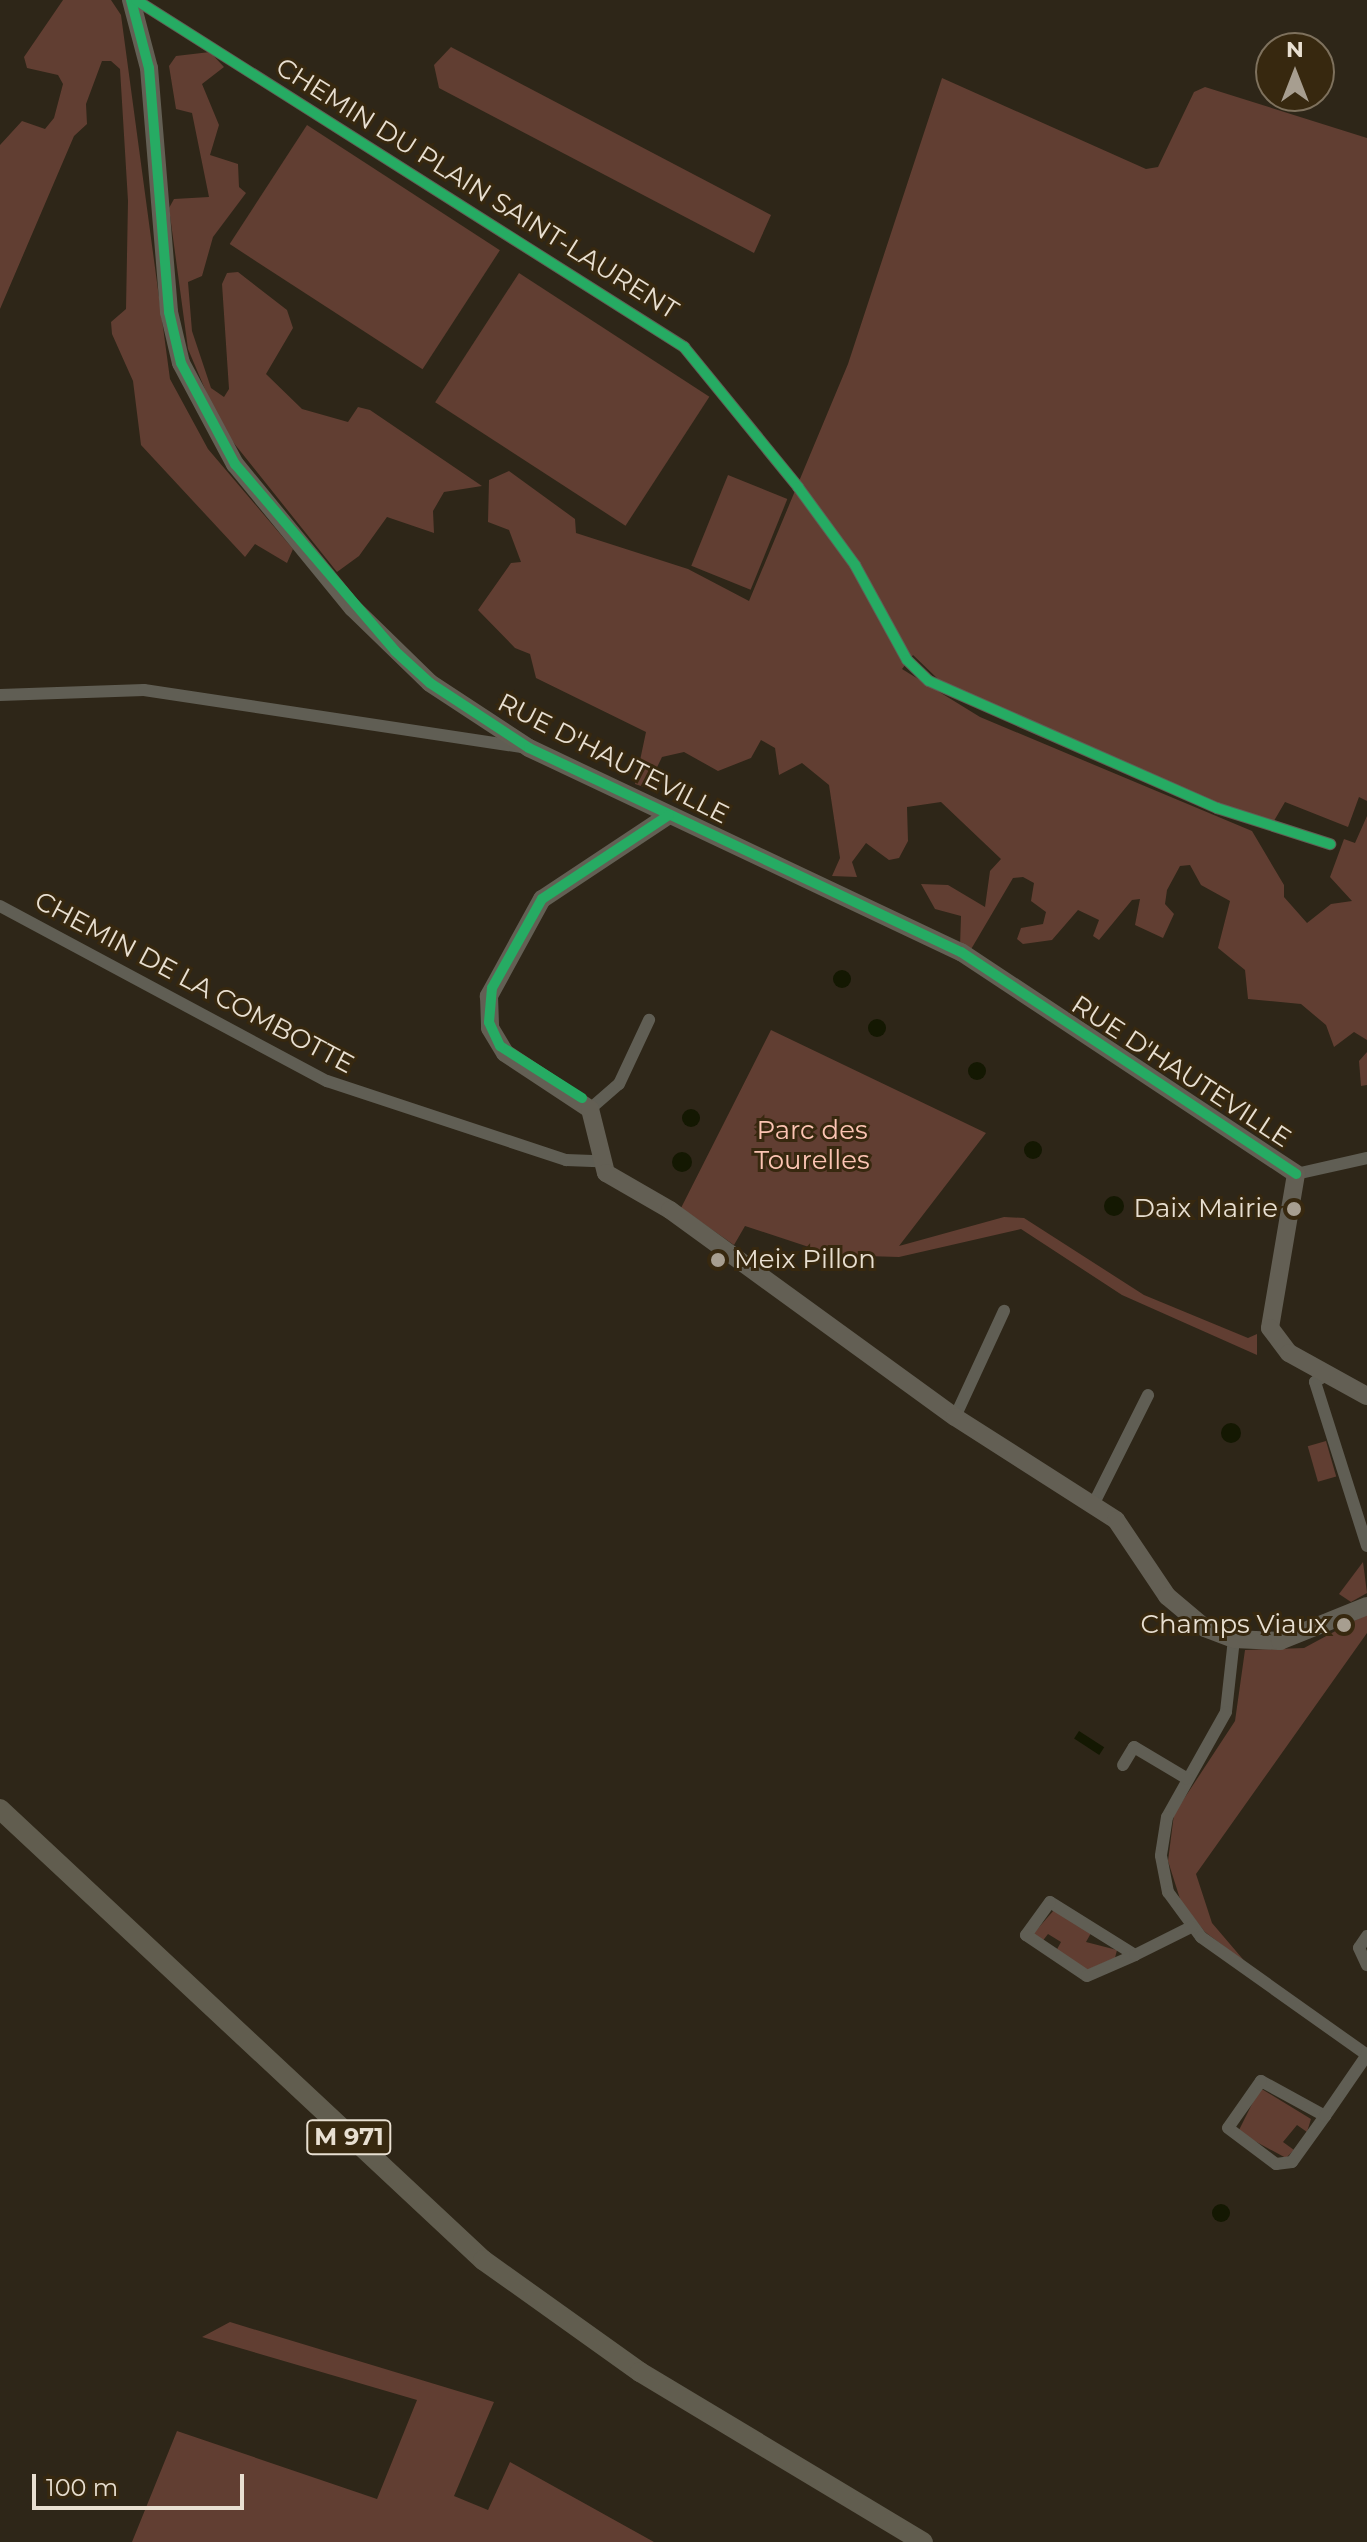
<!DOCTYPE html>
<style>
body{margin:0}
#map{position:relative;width:1367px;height:2542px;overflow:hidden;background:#2e2618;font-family:Montserrat,sans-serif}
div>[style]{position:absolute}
.green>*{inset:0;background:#613e32;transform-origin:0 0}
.water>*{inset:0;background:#141802;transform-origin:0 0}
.round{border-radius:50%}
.street>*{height:12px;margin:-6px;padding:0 6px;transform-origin:6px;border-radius:6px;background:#605e54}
.secondary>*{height:18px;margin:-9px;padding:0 9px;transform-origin:9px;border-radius:9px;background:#635f54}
.primary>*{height:20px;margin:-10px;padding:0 10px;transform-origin:10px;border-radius:10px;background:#615d4f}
.cycleway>*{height:10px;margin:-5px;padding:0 5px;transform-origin:5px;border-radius:5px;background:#26ab63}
.dots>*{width:22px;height:22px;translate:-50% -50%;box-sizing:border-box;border:4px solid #37280f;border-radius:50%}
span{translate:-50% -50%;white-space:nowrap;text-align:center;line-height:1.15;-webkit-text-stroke:6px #37280f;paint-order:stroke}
.shield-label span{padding:2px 6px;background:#37280f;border:2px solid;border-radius:6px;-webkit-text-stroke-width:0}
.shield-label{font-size:24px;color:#e8dfd1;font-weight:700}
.street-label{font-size:26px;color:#e8dfd1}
.park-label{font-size:26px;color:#fcc4b3}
.poi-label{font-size:26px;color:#e8dfd1}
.right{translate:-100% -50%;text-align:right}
.left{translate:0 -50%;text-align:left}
.north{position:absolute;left:1255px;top:32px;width:80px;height:80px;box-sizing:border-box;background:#37280f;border:2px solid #7e715d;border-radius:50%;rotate:0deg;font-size:22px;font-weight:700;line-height:32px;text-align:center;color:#e8dfd1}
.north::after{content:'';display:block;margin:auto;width:28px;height:36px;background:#a79e90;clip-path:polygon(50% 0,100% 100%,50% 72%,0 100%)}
.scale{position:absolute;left:32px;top:2474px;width:212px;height:36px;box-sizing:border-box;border:4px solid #e8dfd1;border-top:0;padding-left:10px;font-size:24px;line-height:28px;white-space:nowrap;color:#e8dfd1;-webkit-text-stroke:6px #37280f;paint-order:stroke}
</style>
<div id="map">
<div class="green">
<i style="clip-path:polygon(63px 0,111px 0,121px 15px,170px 379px,208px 449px,293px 549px,287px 563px,255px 544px,245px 557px,141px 445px,133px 381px,112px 334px,111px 322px,126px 309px,128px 201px,120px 69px,111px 61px,102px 61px,86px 104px,87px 124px,74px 136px,0 309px,0 145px,22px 121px,45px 129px,54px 118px,63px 84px,58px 75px,27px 68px,24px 57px)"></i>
<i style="clip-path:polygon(451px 47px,771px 215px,754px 253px,439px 88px,434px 65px)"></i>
<i style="clip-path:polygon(210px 52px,224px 67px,202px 84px,219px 125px,210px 155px,238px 164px,239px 187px,246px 193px,213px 237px,202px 276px,188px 282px,192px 331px,211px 388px,224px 397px,229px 389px,222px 284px,227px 273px,238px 272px,287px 310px,293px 328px,266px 374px,302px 409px,348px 422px,358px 407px,370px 410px,482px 486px,444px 492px,433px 511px,434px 533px,387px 517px,359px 556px,337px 572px,221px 427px,188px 349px,169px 208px,174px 199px,209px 197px,192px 113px,176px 109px,169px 66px,176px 56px)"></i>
<i style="clip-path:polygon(942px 78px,1146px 169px,1158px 167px,1194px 92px,1205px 87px,1367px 138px,1367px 801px,1359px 797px,1348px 827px,1285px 802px,1271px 826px,939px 680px,913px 655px,902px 669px,980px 717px,1252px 831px,1284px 885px,1284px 897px,1307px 923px,1331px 904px,1352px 901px,1330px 877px,1344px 839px,1355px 843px,1367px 816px,1367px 1040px,1354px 1032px,1334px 1047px,1326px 1025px,1301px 1004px,1248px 999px,1245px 970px,1218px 948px,1230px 901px,1201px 885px,1190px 865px,1180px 866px,1167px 890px,1165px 904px,1174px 914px,1163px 938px,1135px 925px,1140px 899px,1132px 900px,1099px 940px,1093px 936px,1099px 920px,1078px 910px,1052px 940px,1023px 944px,1017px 939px,1021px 928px,1043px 924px,1046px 912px,1031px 901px,1034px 883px,1023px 877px,1013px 878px,970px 951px,960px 946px,961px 916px,935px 909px,921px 884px,948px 885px,985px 907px,990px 871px,1001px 859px,941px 802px,907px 807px,908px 841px,899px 858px,889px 860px,866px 843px,852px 862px,857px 877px,832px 876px,840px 858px,829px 785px,802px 763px,779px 775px,775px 748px,761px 740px,751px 758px,718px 771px,684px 752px,662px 757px,647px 788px,635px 784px,646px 732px,536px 678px,530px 654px,515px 648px,478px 610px,511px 563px,521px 562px,509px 530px,488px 522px,489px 480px,509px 471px,575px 519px,576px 533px,688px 569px,749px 601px,848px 364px)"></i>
<i style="left:307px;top:125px;width:230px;height:142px;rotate:33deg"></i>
<i style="left:519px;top:273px;width:227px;height:154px;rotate:33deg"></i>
<i style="left:728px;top:475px;width:64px;height:98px;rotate:22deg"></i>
<i style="clip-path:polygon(771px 1030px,986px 1133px,899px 1246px,1004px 1217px,1024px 1218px,1144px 1295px,1248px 1338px,1257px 1334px,1257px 1355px,1122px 1295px,1021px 1229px,899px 1257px,833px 1255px,745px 1226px,734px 1245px,681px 1208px)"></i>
<i style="clip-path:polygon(1367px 1052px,1367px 1085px,1361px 1086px,1359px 1061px)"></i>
<i style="left:1326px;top:1441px;width:37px;height:19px;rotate:74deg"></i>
<i style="clip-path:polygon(1363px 1562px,1367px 1593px,1351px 1602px,1339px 1594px)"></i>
<i style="clip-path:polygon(1367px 1614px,1367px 1633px,1196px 1874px,1212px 1923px,1247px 1964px,1205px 1932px,1181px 1902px,1168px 1861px,1174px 1814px,1235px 1721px,1245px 1650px,1304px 1648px)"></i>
<i style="clip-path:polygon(1054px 1910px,1091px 1933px,1086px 1942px,1117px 1950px,1115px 1958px,1087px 1970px,1056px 1951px,1061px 1942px,1048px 1934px,1041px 1943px,1033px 1934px)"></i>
<i style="clip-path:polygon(1260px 2088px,1311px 2119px,1307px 2132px,1297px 2125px,1283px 2142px,1294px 2150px,1286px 2158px,1238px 2132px)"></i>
<i style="clip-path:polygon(230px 2322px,494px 2402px,454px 2496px,488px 2510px,510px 2462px,654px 2542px,132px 2542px,177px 2431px,377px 2499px,417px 2400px,202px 2337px)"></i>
</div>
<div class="water">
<i class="round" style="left:833px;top:970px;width:18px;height:18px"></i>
<i class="round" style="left:868px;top:1019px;width:18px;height:18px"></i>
<i class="round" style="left:968px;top:1062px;width:18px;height:18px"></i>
<i class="round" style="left:682px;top:1109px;width:18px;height:18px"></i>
<i class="round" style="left:1024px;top:1141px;width:18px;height:18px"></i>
<i class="round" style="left:672px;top:1152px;width:20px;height:20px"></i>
<i class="round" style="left:1104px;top:1196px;width:20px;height:20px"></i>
<i class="round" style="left:1221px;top:1423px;width:20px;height:20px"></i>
<i style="left:1079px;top:1731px;width:30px;height:9px;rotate:33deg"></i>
<i class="round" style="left:1212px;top:2204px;width:18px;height:18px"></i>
</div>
<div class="street">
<i style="left:136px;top:0;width:649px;rotate:32.34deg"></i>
<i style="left:684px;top:347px;width:181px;rotate:50.8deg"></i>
<i style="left:798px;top:487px;width:97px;rotate:53.8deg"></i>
<i style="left:855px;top:565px;width:108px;rotate:61.3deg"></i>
<i style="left:907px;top:660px;width:30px;rotate:44deg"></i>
<i style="left:929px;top:681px;width:315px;rotate:23.8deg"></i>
<i style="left:1217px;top:808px;width:119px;rotate:17.7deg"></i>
<i style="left:0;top:695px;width:144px;rotate:-2deg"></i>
<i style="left:144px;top:690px;width:382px;rotate:8.6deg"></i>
<i style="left:0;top:906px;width:371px;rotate:28.2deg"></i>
<i style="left:327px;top:1081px;width:252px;rotate:18.3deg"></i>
<i style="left:566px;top:1160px;width:33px;rotate:2deg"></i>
<i style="left:590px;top:1109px;width:38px;rotate:-41deg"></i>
<i style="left:619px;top:1084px;width:71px;rotate:-64.9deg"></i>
<i style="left:1296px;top:1174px;width:73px;rotate:-12.7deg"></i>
<i style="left:1326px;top:1375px;width:13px;rotate:148deg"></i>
<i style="left:1315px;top:1382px;width:172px;rotate:72.4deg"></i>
<i style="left:955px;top:1417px;width:117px;rotate:-65.2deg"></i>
<i style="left:1093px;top:1505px;width:123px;rotate:-63.4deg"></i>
<i style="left:1234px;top:1639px;width:73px;rotate:96.3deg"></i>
<i style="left:1226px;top:1712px;width:120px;rotate:119.3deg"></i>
<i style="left:1167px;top:1817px;width:39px;rotate:99deg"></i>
<i style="left:1161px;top:1856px;width:37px;rotate:79deg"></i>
<i style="left:1168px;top:1892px;width:56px;rotate:53.7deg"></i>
<i style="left:1201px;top:1937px;width:204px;rotate:35.4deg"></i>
<i style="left:1123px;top:1765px;width:21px;rotate:-59deg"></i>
<i style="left:1134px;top:1747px;width:61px;rotate:30.8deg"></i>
<i style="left:1367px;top:1936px;width:14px;rotate:124deg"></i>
<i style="left:1359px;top:1948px;width:19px;rotate:65deg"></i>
<i style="left:1135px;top:1955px;width:100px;rotate:-148.1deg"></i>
<i style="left:1050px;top:1902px;width:41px;rotate:126deg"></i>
<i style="left:1026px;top:1935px;width:73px;rotate:33.9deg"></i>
<i style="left:1087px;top:1976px;width:52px;rotate:-23.6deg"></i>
<i style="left:1135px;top:1955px;width:63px;rotate:-26.6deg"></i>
<i style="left:1325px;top:2116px;width:73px;rotate:-151.3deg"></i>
<i style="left:1261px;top:2081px;width:57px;rotate:125.1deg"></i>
<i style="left:1228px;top:2128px;width:60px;rotate:36.9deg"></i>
<i style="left:1276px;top:2164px;width:16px;rotate:-7deg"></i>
<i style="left:1292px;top:2162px;width:57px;rotate:-54.3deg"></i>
<i style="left:1325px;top:2116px;width:74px;rotate:-55.5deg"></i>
</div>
<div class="secondary">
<i style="left:131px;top:0;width:70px;rotate:75.2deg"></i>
<i style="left:149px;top:68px;width:245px;rotate:85.3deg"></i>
<i style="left:169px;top:312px;width:52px;rotate:76.8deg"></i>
<i style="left:181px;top:363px;width:115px;rotate:61.9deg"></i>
<i style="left:235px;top:464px;width:186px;rotate:50.7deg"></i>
<i style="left:353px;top:608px;width:107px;rotate:44.2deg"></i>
<i style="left:430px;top:683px;width:118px;rotate:33.3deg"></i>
<i style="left:529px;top:748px;width:478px;rotate:25.3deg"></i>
<i style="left:961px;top:952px;width:402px;rotate:33.5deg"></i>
<i style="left:1296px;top:1174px;width:156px;rotate:99.6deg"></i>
<i style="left:1270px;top:1328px;width:31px;rotate:53deg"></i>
<i style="left:1289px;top:1353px;width:89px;rotate:28.9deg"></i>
<i style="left:669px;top:815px;width:152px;rotate:146.5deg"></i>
<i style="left:542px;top:899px;width:111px;rotate:118.7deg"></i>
<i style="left:489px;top:996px;width:32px;rotate:88deg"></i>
<i style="left:490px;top:1028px;width:29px;rotate:59deg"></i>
<i style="left:505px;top:1053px;width:102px;rotate:33.4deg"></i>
<i style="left:590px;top:1109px;width:66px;rotate:76deg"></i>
<i style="left:606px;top:1173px;width:74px;rotate:30deg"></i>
<i style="left:670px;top:1210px;width:352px;rotate:36deg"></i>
<i style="left:955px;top:1417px;width:191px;rotate:32.6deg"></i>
<i style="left:1116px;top:1520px;width:92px;rotate:56.1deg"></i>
<i style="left:1167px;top:1596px;width:50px;rotate:40.1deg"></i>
<i style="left:1205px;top:1628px;width:31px;rotate:21deg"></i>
<i style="left:1234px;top:1639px;width:46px;rotate:2.5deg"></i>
<i style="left:1280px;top:1641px;width:94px;rotate:-21.9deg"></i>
</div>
<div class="primary">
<i style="left:0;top:1809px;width:661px;rotate:43.04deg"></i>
<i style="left:483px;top:2260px;width:193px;rotate:35.5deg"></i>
<i style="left:640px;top:2372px;width:330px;rotate:31deg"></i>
</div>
<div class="cycleway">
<i style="left:131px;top:0;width:70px;rotate:75.2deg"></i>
<i style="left:149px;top:68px;width:245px;rotate:85.3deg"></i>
<i style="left:169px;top:312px;width:52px;rotate:76.8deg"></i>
<i style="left:181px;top:363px;width:115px;rotate:61.9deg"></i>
<i style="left:235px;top:464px;width:246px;rotate:49.4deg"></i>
<i style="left:395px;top:651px;width:47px;rotate:42.4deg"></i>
<i style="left:430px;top:683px;width:118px;rotate:33.3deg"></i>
<i style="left:529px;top:748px;width:478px;rotate:25.3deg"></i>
<i style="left:961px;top:952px;width:402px;rotate:33.5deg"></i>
<i style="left:136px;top:0;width:649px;rotate:32.34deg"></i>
<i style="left:684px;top:347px;width:181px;rotate:50.8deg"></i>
<i style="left:798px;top:487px;width:97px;rotate:53.8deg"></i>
<i style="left:855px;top:565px;width:108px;rotate:61.3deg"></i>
<i style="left:907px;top:660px;width:30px;rotate:44deg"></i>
<i style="left:929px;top:681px;width:315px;rotate:23.8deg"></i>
<i style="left:1217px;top:808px;width:119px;rotate:17.7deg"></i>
<i style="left:582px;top:1098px;width:97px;rotate:-147.6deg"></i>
<i style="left:500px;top:1046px;width:26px;rotate:-115deg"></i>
<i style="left:489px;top:1022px;width:34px;rotate:-85deg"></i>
<i style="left:492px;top:988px;width:102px;rotate:-60.7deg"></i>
<i style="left:542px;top:899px;width:152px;rotate:-33.5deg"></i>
</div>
<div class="dots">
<i style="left:1294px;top:1209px;background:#a79e90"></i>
<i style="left:718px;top:1260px;background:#a79e90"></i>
<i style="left:1344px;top:1625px;background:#a79e90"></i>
</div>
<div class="shield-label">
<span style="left:349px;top:2137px">M 971</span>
</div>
<div class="street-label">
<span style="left:477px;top:189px;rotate:32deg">CHEMIN DU PLAIN SAINT-LAURENT</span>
<span style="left:613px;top:759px;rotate:27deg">RUE D'HAUTEVILLE</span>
<span style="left:194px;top:983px;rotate:28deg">CHEMIN DE LA COMBOTTE</span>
<span style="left:1181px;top:1072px;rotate:33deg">RUE D'HAUTEVILLE</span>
</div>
<div class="park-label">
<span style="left:812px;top:1146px">Parc des<br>Tourelles</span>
</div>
<div class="poi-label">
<span class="right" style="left:1278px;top:1209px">Daix Mairie</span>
<span class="left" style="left:734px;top:1260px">Meix Pillon</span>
<span class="right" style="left:1328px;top:1625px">Champs Viaux</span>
</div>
<div class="north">N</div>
<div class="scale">100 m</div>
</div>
